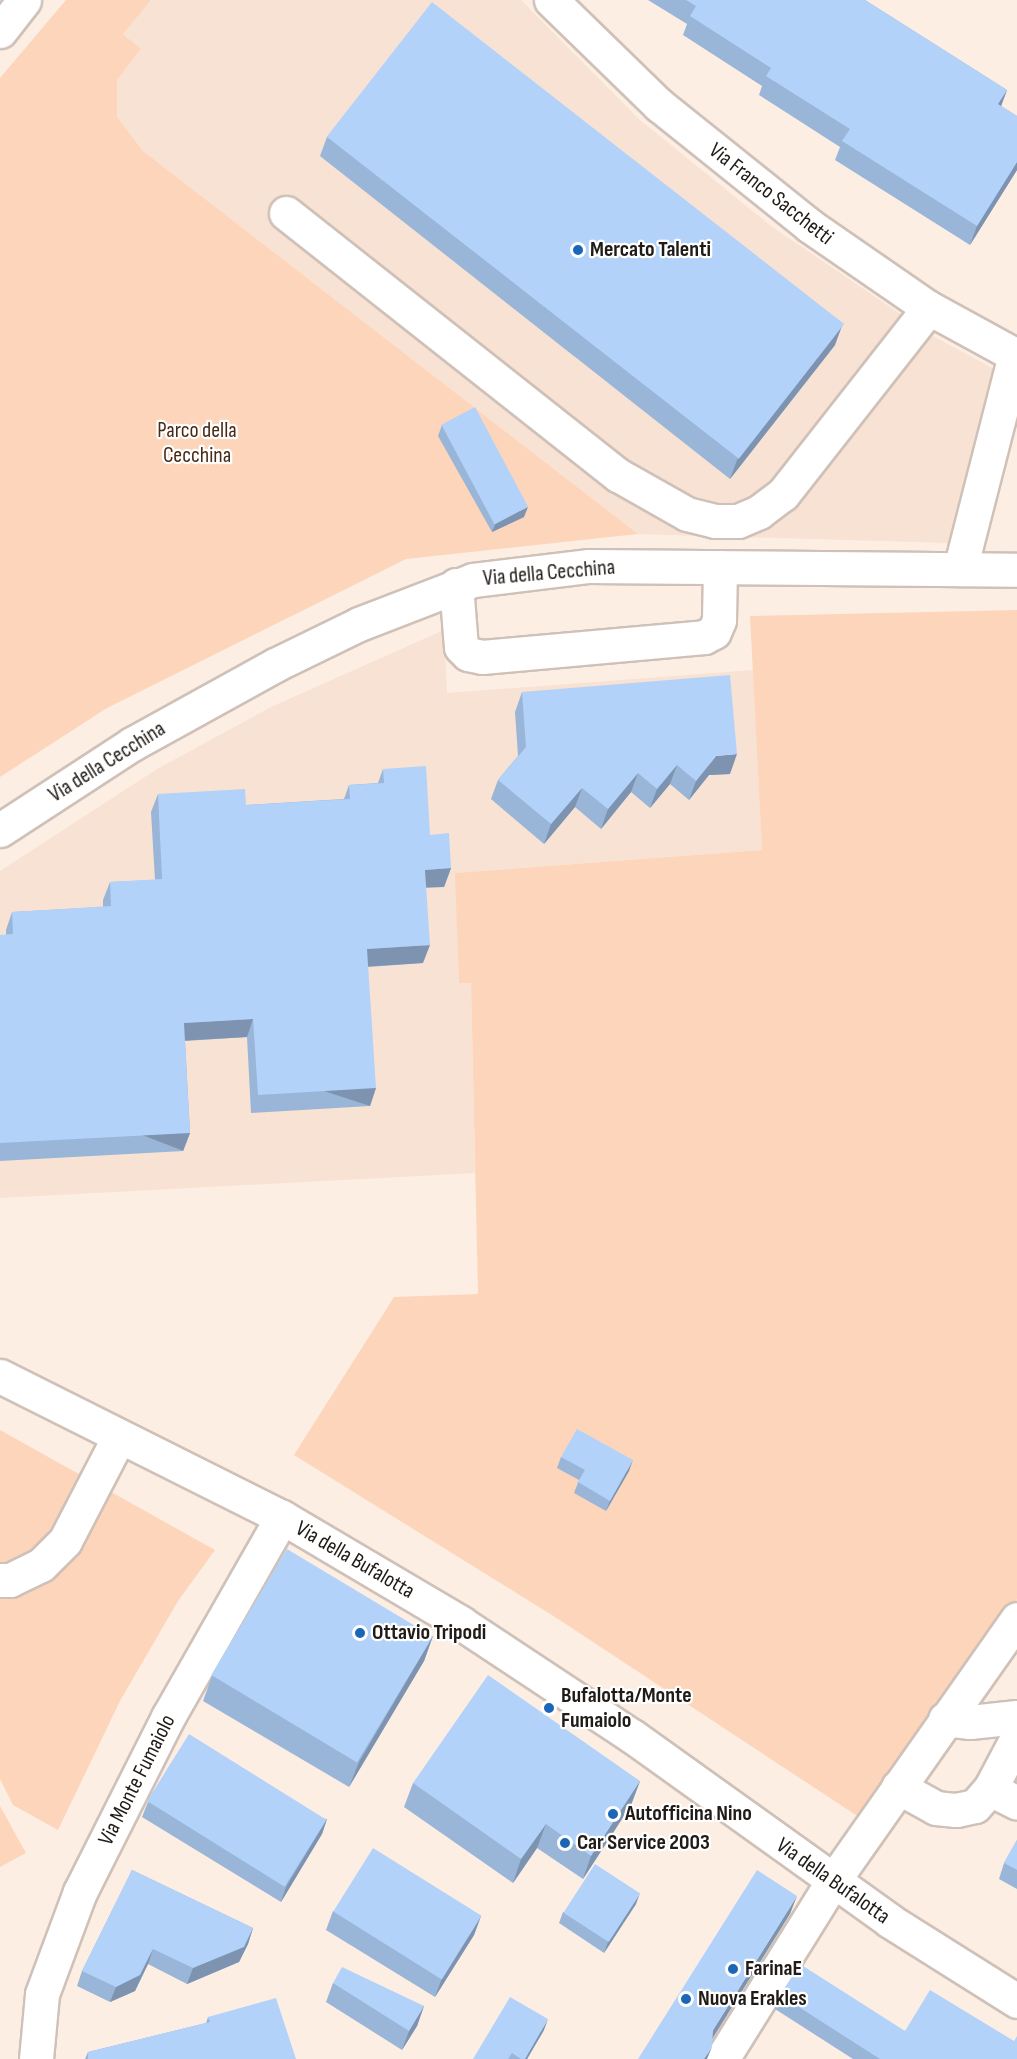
<!DOCTYPE html>
<style>
body{margin:0}
#map{position:relative;width:1017px;height:2059px;overflow:hidden;background:#fdeee4;font-family:"Sofia Sans Condensed",sans-serif}
div>[style]{position:absolute}
.built>*{inset:0;background:#f8e2d3}
.green>*{inset:0;background:#fdd5ba}
.roads{filter:drop-shadow(2px 0 #cfc1b8) drop-shadow(-2px 0 #cfc1b8) drop-shadow(0 2px #cfc1b8) drop-shadow(0 -2px #cfc1b8)}
.minor>*{height:33px;margin:-16.5px;padding:0 16.5px;transform-origin:16.5px;border-radius:16.5px;background:#fff}
.wall>*{inset:0;background:#99b5d7}
.shaded-wall>*{inset:0;background:#7d93af;transform-origin:0 0}
.building>*{inset:0;background:#b2d2fa;transform-origin:0 0}
.dots>*{width:16px;height:16px;translate:-50% -50%;box-sizing:border-box;border:3px solid #fff;border-radius:50%}
span{translate:-50% -50%;white-space:nowrap;text-align:center;line-height:1.15;-webkit-text-stroke:4.5px #fff;paint-order:stroke}
.street-label{font-size:22px;color:#201b17}
.poi-label{font-size:22px;color:#201b17;font-weight:700}
.left{translate:0 -50%;text-align:left}
.park-label{font-size:22px;color:#482a15}
</style>
<div id="map">
<div class="built">
<i style="clip-path:polygon(151px 0,521px 0,640px 120px,771px 226px,933px 336px,996px 370px,948px 543px,638px 534px,143px 151px,117px 117px,117px 80px,141px 49px,123px 34px)"></i>
<i style="clip-path:polygon(444px 630px,447px 693px,753px 670px,762px 850px,456px 873px,459px 983px,471px 982px,475px 1173px,0 1198px,0 871px,157px 769px,271px 707px)"></i>
</div>
<div class="green">
<i style="clip-path:polygon(66px 0,151px 0,123px 34px,141px 49px,117px 80px,117px 117px,143px 151px,638px 534px,406px 559px,107px 708px,0 777px,0 78px)"></i>
<i style="clip-path:polygon(1017px 610px,1017px 1599px,865px 1821px,555px 1617px,294px 1455px,394px 1297px,478px 1294px,471px 983px,459px 983px,455px 873px,762px 850px,750px 616px)"></i>
<i style="clip-path:polygon(0 1430px,215px 1550px,178px 1601px,120px 1701px,58px 1830px,13px 1805px,0 1779px)"></i>
<i style="clip-path:polygon(0 1806px,26px 1853px,0 1867px)"></i>
</div>
<div class="roads">
<div class="minor">
<i style="left:551px;top:0;width:151px;rotate:44.2deg"></i>
<i style="left:659px;top:105px;width:193px;rotate:38.7deg"></i>
<i style="left:810px;top:226px;width:145px;rotate:34.6deg"></i>
<i style="left:929px;top:308px;width:100px;rotate:28.6deg"></i>
<i style="left:0;top:31px;width:39px;rotate:-52deg"></i>
<i style="left:286px;top:213px;width:423px;rotate:38.3deg"></i>
<i style="left:618px;top:475px;width:79px;rotate:29.5deg"></i>
<i style="left:687px;top:514px;width:29px;rotate:14deg"></i>
<i style="left:715px;top:521px;width:23px"></i>
<i style="left:738px;top:521px;width:23px;rotate:-23deg"></i>
<i style="left:759px;top:512px;width:30px;rotate:-37deg"></i>
<i style="left:783px;top:494px;width:236px;rotate:-51.9deg"></i>
<i style="left:960px;top:569px;width:221px;rotate:-75.6deg"></i>
<i style="left:456px;top:585px;width:62px;rotate:85.4deg"></i>
<i style="left:461px;top:647px;width:10px;rotate:45deg"></i>
<i style="left:468px;top:654px;width:14px;rotate:12deg"></i>
<i style="left:482px;top:657px;width:223px;rotate:-5.1deg"></i>
<i style="left:704px;top:637px;width:11px;rotate:-27deg"></i>
<i style="left:714px;top:632px;width:13px;rotate:-67deg"></i>
<i style="left:719px;top:620px;width:53px;rotate:-88.9deg"></i>
<i style="left:0;top:830px;width:158px;rotate:-33.1deg"></i>
<i style="left:132px;top:744px;width:163px;rotate:-28.9deg"></i>
<i style="left:275px;top:665px;width:93px;rotate:-26deg"></i>
<i style="left:359px;top:624px;width:122px;rotate:-21.1deg"></i>
<i style="left:473px;top:580px;width:117px;rotate:-6.9deg"></i>
<i style="left:589px;top:566px;width:428px;rotate:0.5deg"></i>
<i style="left:0;top:1376px;width:315px;rotate:26.6deg"></i>
<i style="left:282px;top:1517px;width:208px;rotate:30.6deg"></i>
<i style="left:461px;top:1623px;width:205px;rotate:33.5deg"></i>
<i style="left:632px;top:1736px;width:317px;rotate:35.6deg"></i>
<i style="left:890px;top:1921px;width:150px;rotate:32.2deg"></i>
<i style="left:0;top:1580px;width:10px"></i>
<i style="left:10px;top:1580px;width:34px;rotate:-26deg"></i>
<i style="left:41px;top:1565px;width:34px;rotate:-45deg"></i>
<i style="left:65px;top:1541px;width:117px;rotate:-62.6deg"></i>
<i style="left:945px;top:1719px;width:25px;rotate:7deg"></i>
<i style="left:970px;top:1722px;width:47px;rotate:-6.1deg"></i>
<i style="left:898px;top:1787px;width:43px;rotate:28.9deg"></i>
<i style="left:936px;top:1808px;width:20px;rotate:6deg"></i>
<i style="left:956px;top:1810px;width:19px;rotate:-12deg"></i>
<i style="left:975px;top:1806px;width:23px;rotate:-49deg"></i>
<i style="left:990px;top:1789px;width:58px;rotate:-62.1deg"></i>
<i style="left:990px;top:1789px;width:30px;rotate:27deg"></i>
<i style="left:36px;top:2059px;width:65px;rotate:-84.7deg"></i>
<i style="left:42px;top:1994px;width:109px;rotate:-69.6deg"></i>
<i style="left:80px;top:1892px;width:196px;rotate:-63.3deg"></i>
<i style="left:168px;top:1717px;width:230px;rotate:-60.3deg"></i>
<i style="left:722px;top:2059px;width:210px;rotate:-58.1deg"></i>
<i style="left:833px;top:1881px;width:320px;rotate:-54.9deg"></i>
</div>
</div>
<div class="wall">
<i style="clip-path:polygon(648px 0,865px 0,1007px 90px,1001px 106px,1017px 116px,1017px 170px,970px 245px,835px 160px,840px 147px,759px 95px,762px 86px,683px 35px,687px 24px)"></i>
<i style="clip-path:polygon(327px 137px,835px 345px,730px 479px,320px 156px)"></i>
<i style="clip-path:polygon(442px 425px,524px 517px,492px 532px,438px 436px)"></i>
<i style="clip-path:polygon(522px 692px,730px 774px,709px 775px,689px 800px,670px 784px,650px 808px,631px 792px,601px 829px,575px 807px,544px 844px,491px 799px,498px 780px,518px 756px,515px 712px)"></i>
<i style="clip-path:polygon(383px 769px,430px 835px,451px 868px,444px 887px,426px 887px,423px 963px,368px 967px,370px 1106px,251px 1113px,247px 1037px,185px 1041px,190px 1133px,183px 1151px,0 1161px,0 935px,6px 935px,6px 930px,12px 912px,103px 907px,103px 900px,110px 882px,155px 880px,151px 812px,158px 794px,246px 805px,344px 799px,349px 785px,378px 783px)"></i>
<i style="clip-path:polygon(561px 1457px,629px 1471px,606px 1511px,574px 1493px,579px 1480px,557px 1468px)"></i>
<i style="clip-path:polygon(433px 1636px,424px 1661px,349px 1787px,203px 1701px,212px 1676px)"></i>
<i style="clip-path:polygon(640px 1781px,631px 1805px,583px 1879px,537px 1848px,513px 1883px,404px 1807px,413px 1783px)"></i>
<i style="clip-path:polygon(148px 1802px,327px 1819px,322px 1834px,281px 1902px,142px 1817px)"></i>
<i style="clip-path:polygon(1017px 1840px,1017px 1889px,999px 1879px,1004px 1863px)"></i>
<i style="clip-path:polygon(132px 1870px,253px 1928px,248px 1944px,239px 1962px,187px 1984px,148px 1964px,135px 1991px,110px 2002px,77px 1986px,82px 1971px)"></i>
<i style="clip-path:polygon(636px 1904px,604px 1953px,559px 1923px,563px 1912px)"></i>
<i style="clip-path:polygon(333px 1911px,481px 1916px,474px 1935px,435px 1997px,326px 1930px)"></i>
<i style="clip-path:polygon(333px 1983px,424px 2006px,417px 2026px,402px 2050px,326px 2002px)"></i>
<i style="clip-path:polygon(780px 1995px,905px 2031px,1014px 2041px,1017px 2059px,853px 2059px,775px 2009px)"></i>
<i style="clip-path:polygon(208px 2017px,296px 2059px,85px 2059px,88px 2052px,206px 2023px)"></i>
<i style="clip-path:polygon(544px 2030px,527px 2059px,473px 2059px)"></i>
</div>
<div class="shaded-wall">
<i style="clip-path:polygon(1007px 90px,1000px 109px,998px 104px)"></i>
<i style="clip-path:polygon(1017px 162px,1017px 170px,970px 245px,977px 226px)"></i>
<i style="clip-path:polygon(842px 326px,835px 345px,730px 479px,737px 460px)"></i>
<i style="clip-path:polygon(528px 507px,524px 517px,492px 532px,496px 522px)"></i>
<i style="clip-path:polygon(737px 754px,730px 774px,709px 775px,689px 800px,696px 781px,716px 756px)"></i>
<i style="clip-path:polygon(677px 765px,670px 784px,650px 808px,657px 789px)"></i>
<i style="clip-path:polygon(638px 773px,631px 792px,601px 829px,608px 809px)"></i>
<i style="clip-path:polygon(582px 788px,575px 807px,544px 844px,551px 824px)"></i>
<i style="clip-path:polygon(451px 868px,444px 887px,419px 888px,425px 870px)"></i>
<i style="clip-path:polygon(430px 945px,423px 963px,360px 967px,367px 949px)"></i>
<i style="clip-path:polygon(253px 1019px,247px 1037px,178px 1041px,184px 1023px)"></i>
<i style="left:376px;top:1088px;width:19px;height:118px;rotate:108deg"></i>
<i style="left:190px;top:1133px;width:19px;height:190px;rotate:111deg"></i>
<i style="clip-path:polygon(633px 1460px,629px 1471px,606px 1511px,610px 1501px)"></i>
<i style="clip-path:polygon(433px 1636px,424px 1661px,349px 1787px,359px 1762px)"></i>
<i style="clip-path:polygon(640px 1781px,631px 1805px,583px 1879px,591px 1856px)"></i>
<i style="clip-path:polygon(327px 1819px,322px 1834px,281px 1902px,286px 1887px)"></i>
<i style="clip-path:polygon(546px 1824px,537px 1848px,513px 1883px,521px 1859px)"></i>
<i style="clip-path:polygon(640px 1893px,636px 1904px,604px 1953px,608px 1942px)"></i>
<i style="clip-path:polygon(797px 1896px,790px 1914px,706px 2049px,713px 2030px)"></i>
<i style="clip-path:polygon(481px 1916px,474px 1935px,435px 1997px,442px 1978px)"></i>
<i style="clip-path:polygon(253px 1928px,248px 1944px,239px 1962px,187px 1984px,193px 1968px)"></i>
<i style="clip-path:polygon(153px 1949px,148px 1964px,135px 1991px,110px 2002px,116px 1987px)"></i>
<i style="clip-path:polygon(424px 2006px,417px 2026px,402px 2050px,409px 2031px)"></i>
<i style="clip-path:polygon(548px 2019px,544px 2030px,527px 2059px,525px 2059px)"></i>
<i style="clip-path:polygon(712px 2047px,707px 2059px,704px 2059px)"></i>
</div>
<div class="building">
<i style="clip-path:polygon(686px 0,865px 0,1007px 90px,998px 104px,1017px 116px,1017px 162px,977px 226px,842px 141px,850px 129px,766px 76px,771px 68px,690px 16px,696px 6px)"></i>
<i style="left:432px;top:2px;width:523px;height:171px;rotate:38deg"></i>
<i style="left:475px;top:407px;width:113px;height:38px;rotate:62deg"></i>
<i style="clip-path:polygon(730px 675px,737px 754px,716px 756px,696px 781px,677px 765px,657px 789px,638px 773px,608px 809px,582px 788px,551px 824px,498px 780px,526px 747px,522px 692px)"></i>
<i style="clip-path:polygon(426px 766px,430px 835px,449px 833px,451px 868px,425px 870px,430px 945px,367px 949px,376px 1088px,258px 1095px,253px 1019px,184px 1023px,190px 1133px,0 1143px,0 935px,13px 934px,12px 912px,111px 906px,110px 882px,162px 879px,158px 794px,245px 789px,246px 805px,350px 799px,349px 785px,384px 783px,383px 769px)"></i>
<i style="clip-path:polygon(577px 1429px,633px 1460px,610px 1501px,578px 1482px,585px 1470px,561px 1457px)"></i>
<i style="left:287px;top:1549px;width:170px;height:147px;rotate:31deg"></i>
<i style="clip-path:polygon(488px 1675px,640px 1781px,591px 1856px,546px 1824px,521px 1859px,413px 1783px)"></i>
<i style="left:189px;top:1734px;width:162px;height:79px;rotate:32deg"></i>
<i style="clip-path:polygon(1017px 1840px,1017px 1870px,1004px 1863px)"></i>
<i style="left:373px;top:1848px;width:128px;height:75px;rotate:32deg"></i>
<i style="left:595px;top:1864px;width:54px;height:58px;rotate:33deg"></i>
<i style="clip-path:polygon(132px 1870px,253px 1928px,244px 1947px,193px 1968px,153px 1949px,140px 1975px,116px 1987px,82px 1971px)"></i>
<i style="clip-path:polygon(757px 1870px,797px 1896px,713px 2030px,712px 2047px,704px 2059px,638px 2059px)"></i>
<i style="clip-path:polygon(800px 1964px,905px 2031px,930px 1990px,1014px 2041px,1017px 2036px,1017px 2059px,880px 2059px,780px 1995px)"></i>
<i style="clip-path:polygon(342px 1967px,424px 2006px,409px 2031px,333px 1983px)"></i>
<i style="clip-path:polygon(510px 1997px,548px 2019px,525px 2059px,521px 2059px,512px 2053px,508px 2059px,473px 2059px)"></i>
<i style="clip-path:polygon(276px 1998px,296px 2059px,88px 2059px,88px 2052px,210px 2022px,208px 2017px)"></i>
</div>
<div class="dots">
<i style="left:578px;top:250px;background:#1b66b6"></i>
<i style="left:360px;top:1633px;background:#1b66b6"></i>
<i style="left:549px;top:1708px;background:#1b66b6"></i>
<i style="left:613px;top:1814px;background:#1b66b6"></i>
<i style="left:565px;top:1843px;background:#1b66b6"></i>
<i style="left:733px;top:1969px;background:#1b66b6"></i>
<i style="left:686px;top:1999px;background:#1b66b6"></i>
</div>
<div class="street-label">
<span style="left:771px;top:194px;rotate:38deg">Via Franco Sacchetti</span>
<span style="left:549px;top:573px;rotate:-5deg">Via della Cecchina</span>
<span style="left:107px;top:762px;rotate:-32deg">Via della Cecchina</span>
<span style="left:355px;top:1560px;rotate:30deg">Via della Bufalotta</span>
<span style="left:137px;top:1780px;rotate:-63deg">Via Monte Fumaiolo</span>
<span style="left:833px;top:1881px;rotate:35deg">Via della Bufalotta</span>
</div>
<div class="poi-label">
<span class="left" style="left:590px;top:250px">Mercato Talenti</span>
<span class="left" style="left:372px;top:1633px">Ottavio Tripodi</span>
<span class="left" style="left:561px;top:1708px">Bufalotta/Monte<br>Fumaiolo</span>
<span class="left" style="left:625px;top:1814px">Autofficina Nino</span>
<span class="left" style="left:577px;top:1843px">Car Service 2003</span>
<span class="left" style="left:745px;top:1969px">FarinaE</span>
<span class="left" style="left:698px;top:1999px">Nuova Erakles</span>
</div>
<div class="park-label">
<span style="left:197px;top:443px">Parco della<br>Cecchina</span>
</div>
</div>
